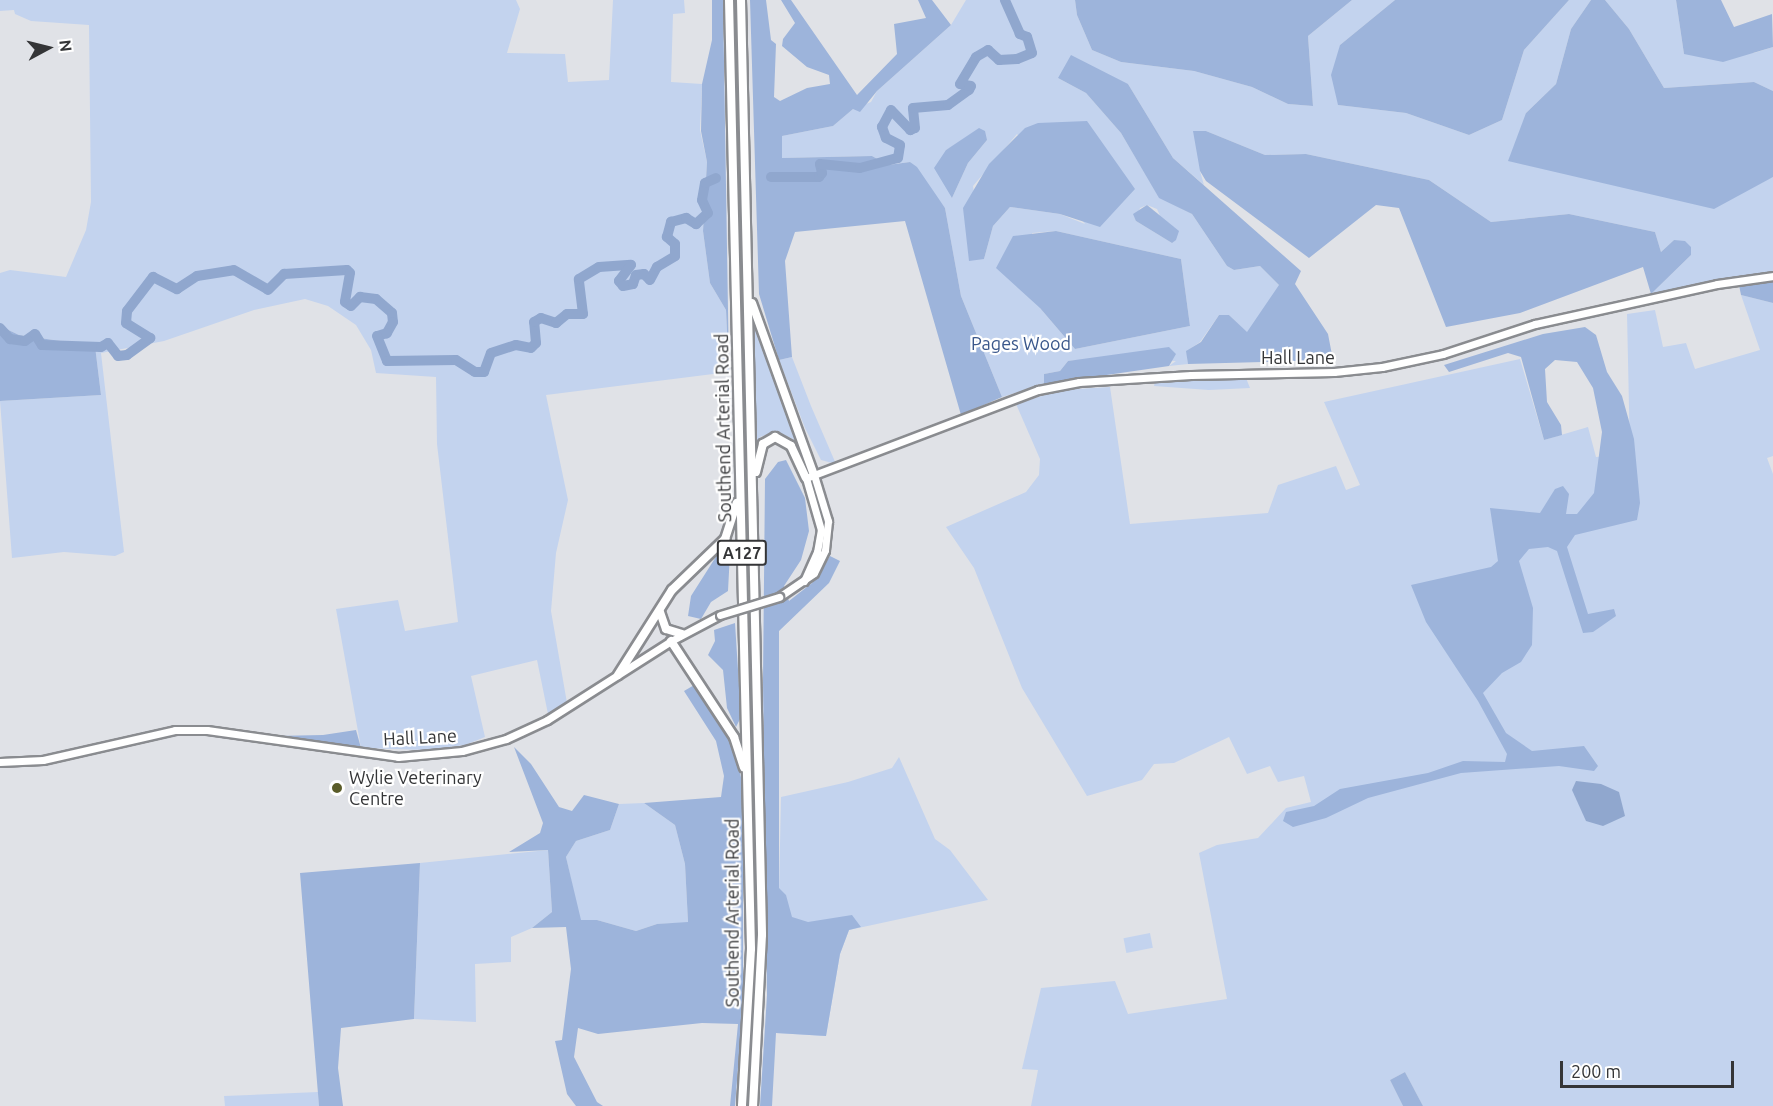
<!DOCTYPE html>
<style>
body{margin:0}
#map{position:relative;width:1773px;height:1106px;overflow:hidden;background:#e0e2e7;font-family:Ubuntu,sans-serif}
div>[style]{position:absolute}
.green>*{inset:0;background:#c3d3ee;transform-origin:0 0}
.forest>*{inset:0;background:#9db4db}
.water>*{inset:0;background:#90a7ce}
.river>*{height:10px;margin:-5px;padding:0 5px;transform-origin:5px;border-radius:5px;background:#90a7ce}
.roads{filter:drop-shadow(2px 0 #8a8c90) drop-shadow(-2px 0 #8a8c90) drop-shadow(0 2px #8a8c90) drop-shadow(0 -2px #8a8c90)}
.secondary>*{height:7px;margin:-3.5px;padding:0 3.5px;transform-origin:3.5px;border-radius:3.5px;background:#fff}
.highway>*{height:8px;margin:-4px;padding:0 4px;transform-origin:4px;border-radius:4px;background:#fff}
.bridges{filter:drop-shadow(2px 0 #8a8c90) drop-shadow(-2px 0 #8a8c90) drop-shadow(0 2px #8a8c90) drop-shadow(0 -2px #8a8c90)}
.secondary-bridge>*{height:7px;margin:-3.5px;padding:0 3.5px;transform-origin:3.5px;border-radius:3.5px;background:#fff}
.dots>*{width:16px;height:16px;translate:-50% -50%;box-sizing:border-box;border:3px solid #fff;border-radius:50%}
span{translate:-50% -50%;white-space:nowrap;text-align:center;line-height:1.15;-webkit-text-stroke:4.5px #fff;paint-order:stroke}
.shield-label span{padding:2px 4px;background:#fff;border:2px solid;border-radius:4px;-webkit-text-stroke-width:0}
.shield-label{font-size:16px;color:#343537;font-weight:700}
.park-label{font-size:18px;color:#3a578b}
.street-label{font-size:18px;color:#343537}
.poi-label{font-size:18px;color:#343537}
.left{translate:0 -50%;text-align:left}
.north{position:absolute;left:18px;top:18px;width:60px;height:60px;-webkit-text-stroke:4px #fff;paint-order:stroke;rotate:83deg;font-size:16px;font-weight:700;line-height:24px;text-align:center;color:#343537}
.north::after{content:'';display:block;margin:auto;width:21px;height:27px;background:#343537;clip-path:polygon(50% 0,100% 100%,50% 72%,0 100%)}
.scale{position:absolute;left:1560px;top:1061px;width:174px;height:27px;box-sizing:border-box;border:3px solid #343537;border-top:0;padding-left:8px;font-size:18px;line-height:21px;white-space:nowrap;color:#343537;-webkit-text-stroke:4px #fff;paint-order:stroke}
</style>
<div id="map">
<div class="green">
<i style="clip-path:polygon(0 0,516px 0,520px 9px,507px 53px,565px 54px,568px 82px,609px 80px,613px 0,684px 0,685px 13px,673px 14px,671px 82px,702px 84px,700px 130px,707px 162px,703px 231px,710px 283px,726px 310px,729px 372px,546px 395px,568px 500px,556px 553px,551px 611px,567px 703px,548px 714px,537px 660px,471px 676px,485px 737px,465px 745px,429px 750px,361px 748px,336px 609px,398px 600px,405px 631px,458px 622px,437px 444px,436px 377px,376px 373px,371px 350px,356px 325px,328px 306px,305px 299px,254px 310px,164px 341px,101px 353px,124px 552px,115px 556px,64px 552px,12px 558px,0 401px,101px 395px,95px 346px,19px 335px,0 326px,0 273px,10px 270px,66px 277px,86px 230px,91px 202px,89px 25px,31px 21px,15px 14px,14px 10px,0 11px)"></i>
<i style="clip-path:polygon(evenodd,966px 0,1075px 0,1077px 15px,1092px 50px,1121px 62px,1194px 71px,1252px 87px,1288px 104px,1313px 106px,1308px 36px,1352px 0,1395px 0,1340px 45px,1338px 105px,1406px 113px,1469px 135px,1502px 120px,1524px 50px,1569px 0,1591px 0,1571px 29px,1556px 84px,1526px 113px,1754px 185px,1773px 177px,1773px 273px,1651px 294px,1691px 255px,1674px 240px,1661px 252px,1655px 232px,1569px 214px,1491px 222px,1429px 180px,1306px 154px,1265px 155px,1206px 131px,1200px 171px,1204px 185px,1173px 158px,1128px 84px,1058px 78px,1086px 93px,1121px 133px,1159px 197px,1192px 214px,1227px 266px,1234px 270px,1260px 266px,1280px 286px,1247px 333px,1229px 315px,1219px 315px,1200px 342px,1187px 351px,1188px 364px,1169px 366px,1176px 361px,1116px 357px,1068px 361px,1060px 371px,1044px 374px,1044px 384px,1002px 397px,961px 296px,945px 208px,910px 162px,888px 165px,872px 156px,782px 158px,782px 136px,833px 126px,853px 109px,871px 102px,877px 91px,951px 25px,966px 0,1017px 134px,1085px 224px,1060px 214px,1010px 207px,993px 226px,984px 259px,973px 186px,1017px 134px,966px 0,987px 140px,968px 163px,952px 198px,946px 150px,955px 145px,987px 140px,966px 0,1147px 205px,1157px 209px,1172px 243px,1136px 221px,1140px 208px,1147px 205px,966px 0,1056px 231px,1181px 259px,1190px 326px,1075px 349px,1040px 308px,1032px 233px,1056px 231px)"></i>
<i style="clip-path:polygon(1605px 0,1676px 0,1684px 54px,1754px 53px,1773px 47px,1773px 91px,1754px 82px,1664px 88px,1629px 29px)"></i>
<i style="clip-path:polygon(1741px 295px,1773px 303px,1773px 456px,1767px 458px,1773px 474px,1773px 1106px,1423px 1106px,1405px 1072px,1390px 1080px,1403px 1106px,1031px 1106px,1038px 1070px,1022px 1069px,1041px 988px,1115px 981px,1128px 1014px,1227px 999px,1199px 853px,1217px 845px,1258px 838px,1286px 808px,1311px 802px,1304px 776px,1278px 782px,1270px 766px,1247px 774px,1229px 737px,1174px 763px,1154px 764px,1142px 780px,1087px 796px,1022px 688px,974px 568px,946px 527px,1026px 492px,1039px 475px,1040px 459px,1016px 404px,1061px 390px,1110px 387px,1130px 524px,1268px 513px,1278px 485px,1336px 466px,1346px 490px,1360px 485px,1324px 402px,1520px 359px,1544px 440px,1588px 427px,1596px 457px,1630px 454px,1627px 314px,1655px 310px,1663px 347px,1686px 343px,1695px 369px,1760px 350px)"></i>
<i style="clip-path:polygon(753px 320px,804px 455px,793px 439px,776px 431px,760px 437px,755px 452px)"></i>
<i style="clip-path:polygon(792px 357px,811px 406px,836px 464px,821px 460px,805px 428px,779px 360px)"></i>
<i style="clip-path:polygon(1238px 377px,1246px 378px,1250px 388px,1209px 390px,1154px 386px,1155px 382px)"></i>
<i style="clip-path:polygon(899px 757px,935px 839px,950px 850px,988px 900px,849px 930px,840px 954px,826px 1036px,776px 1033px,781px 797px,848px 782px,892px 768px)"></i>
<i style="clip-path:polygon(644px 803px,675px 825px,685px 864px,688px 923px,657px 924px,636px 931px,597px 920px,580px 920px,566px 857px,576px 841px,610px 830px,619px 804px)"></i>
<i style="clip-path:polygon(548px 850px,552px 912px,532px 928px,511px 937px,511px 962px,475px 964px,476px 1022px,414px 1019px,420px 863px)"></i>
<i style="left:1150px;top:933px;width:15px;height:27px;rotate:79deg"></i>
<i style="clip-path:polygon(318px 1092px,319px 1106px,225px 1106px,224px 1096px)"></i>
</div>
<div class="forest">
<i style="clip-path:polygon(712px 0,723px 0,729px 372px,726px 310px,710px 283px,703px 231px,707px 162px,701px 131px,702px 84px,712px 40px)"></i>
<i style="clip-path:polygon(750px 0,766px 0,771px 40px,776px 44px,774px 97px,780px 101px,807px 88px,830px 84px,829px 75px,807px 67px,782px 46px,783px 39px,795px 23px,781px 0,791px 0,857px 95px,897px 54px,894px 24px,926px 18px,918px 0,932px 0,951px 25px,877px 91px,860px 112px,853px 109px,833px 126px,782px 136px,782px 158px,872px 156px,888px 165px,910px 162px,917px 167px,945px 208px,961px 296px,1002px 397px,961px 415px,905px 221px,795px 232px,785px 261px,792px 357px,779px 360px,759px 294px)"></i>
<i style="clip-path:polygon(1075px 0,1352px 0,1308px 36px,1313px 106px,1288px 104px,1252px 87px,1194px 71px,1121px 62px,1092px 50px,1077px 15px)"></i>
<i style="clip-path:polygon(1395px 0,1569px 0,1524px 50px,1502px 120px,1469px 135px,1406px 113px,1338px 105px,1331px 75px,1340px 45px)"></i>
<i style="clip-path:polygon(1591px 0,1605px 0,1629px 29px,1664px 88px,1754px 82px,1773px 91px,1773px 177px,1714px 209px,1508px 161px,1526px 113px,1556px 84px,1571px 29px)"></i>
<i style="clip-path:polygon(1676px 0,1721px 0,1734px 27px,1772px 14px,1773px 47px,1723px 62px,1684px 54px)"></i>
<i style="clip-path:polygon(1071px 55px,1128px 84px,1173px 158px,1301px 271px,1295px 284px,1328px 334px,1333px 360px,1188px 364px,1186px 351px,1201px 342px,1219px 315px,1229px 315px,1247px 332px,1279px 285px,1260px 266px,1234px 270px,1227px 266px,1192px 214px,1159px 198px,1121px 133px,1086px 93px,1058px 78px)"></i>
<i style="clip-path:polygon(1087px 121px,1135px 189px,1100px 227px,1060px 214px,1010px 207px,993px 226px,984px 259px,969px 261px,963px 208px,989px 164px,1025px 128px,1038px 123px)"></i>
<i style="clip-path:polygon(979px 128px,985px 131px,987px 140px,968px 163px,952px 198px,934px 168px,946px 150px)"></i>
<i style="clip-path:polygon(1193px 131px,1206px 131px,1265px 155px,1306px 154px,1429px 180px,1491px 222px,1569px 214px,1655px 232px,1661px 252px,1674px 240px,1685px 241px,1691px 247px,1691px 255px,1651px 294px,1643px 267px,1520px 313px,1446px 327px,1399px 208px,1376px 205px,1309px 258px,1206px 181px,1200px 171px)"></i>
<i style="clip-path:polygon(1147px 205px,1179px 231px,1176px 240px,1172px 243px,1136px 221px,1133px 214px)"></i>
<i style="clip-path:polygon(1056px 231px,1181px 259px,1190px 326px,1075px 349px,1040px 308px,996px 268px,1013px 236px)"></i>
<i style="clip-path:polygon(1773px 281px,1773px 303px,1741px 295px,1739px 285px)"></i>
<i style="clip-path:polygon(0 326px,19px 335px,95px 346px,101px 395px,0 401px)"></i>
<i style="clip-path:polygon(1585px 327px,1596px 335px,1607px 372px,1622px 396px,1634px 439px,1640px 503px,1637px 520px,1575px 535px,1567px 547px,1588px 614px,1614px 609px,1616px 616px,1593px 632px,1583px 633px,1557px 551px,1548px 547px,1529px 549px,1519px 561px,1533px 608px,1532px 645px,1521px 662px,1502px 673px,1483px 693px,1506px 733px,1532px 751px,1584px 746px,1598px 766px,1594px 771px,1559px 766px,1461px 773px,1368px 798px,1326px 818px,1293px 827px,1283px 821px,1286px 812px,1314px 806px,1340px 789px,1428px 773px,1463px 761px,1505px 762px,1507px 754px,1478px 701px,1426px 622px,1411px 585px,1491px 567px,1498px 561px,1490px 508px,1540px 513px,1555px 489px,1563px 486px,1569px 494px,1566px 514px,1577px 514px,1594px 493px,1602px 432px,1593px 388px,1577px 362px,1555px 360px,1545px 369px,1547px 402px,1561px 425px,1562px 435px,1544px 440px,1521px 357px,1508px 353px,1449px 372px,1444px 365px,1543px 334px)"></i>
<i style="clip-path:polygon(1169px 347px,1176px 354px,1169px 366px,1044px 384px,1044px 374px,1060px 371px,1068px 361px)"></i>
<i style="clip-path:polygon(786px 460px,805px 498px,809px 531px,801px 560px,784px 586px,789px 601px,812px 583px,830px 556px,840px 561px,829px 583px,779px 631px,779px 888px,786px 895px,792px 917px,808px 922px,852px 915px,861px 927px,849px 930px,840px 954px,826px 1036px,776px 1033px,772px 1106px,760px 1106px,767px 995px,763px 681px,765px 479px,778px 462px)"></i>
<i style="clip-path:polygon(719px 552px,730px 553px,728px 591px,711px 602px,701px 619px,688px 616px,691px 596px)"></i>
<i style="clip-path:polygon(735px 623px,741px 717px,736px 727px,727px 708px,723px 670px,708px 655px,715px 641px,714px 630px)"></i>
<i style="clip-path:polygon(696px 684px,735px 749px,743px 787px,743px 1004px,735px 1106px,730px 1106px,738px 1024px,702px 1023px,598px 1034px,578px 1028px,574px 1057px,597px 1102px,603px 1106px,576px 1106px,567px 1094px,555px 1041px,562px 1040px,571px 969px,566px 927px,532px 928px,552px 912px,548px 850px,509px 852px,540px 833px,543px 823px,514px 747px,531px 764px,559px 807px,572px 811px,584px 795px,619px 804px,610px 830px,576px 841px,566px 857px,581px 920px,597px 920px,636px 931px,657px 924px,688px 922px,685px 864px,675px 825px,644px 803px,721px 797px,724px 776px,716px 741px,684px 691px)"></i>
<i style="clip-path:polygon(356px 730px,361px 748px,274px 736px,323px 735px)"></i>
<i style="clip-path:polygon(420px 863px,414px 1019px,341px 1028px,338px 1068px,343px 1106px,319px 1106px,300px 873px)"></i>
<i style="clip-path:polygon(1405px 1072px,1423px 1106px,1403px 1106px,1390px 1080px)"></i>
</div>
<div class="water">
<i style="clip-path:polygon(1576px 781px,1601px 784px,1619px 792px,1625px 816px,1603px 826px,1586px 821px,1572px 790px)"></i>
</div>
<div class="river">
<i style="left:771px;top:177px;width:48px"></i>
<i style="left:819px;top:177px;width:5px;rotate:-53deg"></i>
<i style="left:822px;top:173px;width:9px;rotate:-103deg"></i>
<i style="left:820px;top:164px;width:40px;rotate:5.7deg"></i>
<i style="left:860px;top:168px;width:39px;rotate:-15deg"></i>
<i style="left:898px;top:158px;width:13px;rotate:-81deg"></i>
<i style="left:900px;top:145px;width:16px;rotate:-153deg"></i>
<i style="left:886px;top:138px;width:12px;rotate:-110deg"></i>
<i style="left:882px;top:127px;width:19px;rotate:-62deg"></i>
<i style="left:891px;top:110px;width:28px;rotate:46deg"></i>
<i style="left:910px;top:130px;width:5px;rotate:-22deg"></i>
<i style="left:915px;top:128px;width:20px;rotate:-96deg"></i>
<i style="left:913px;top:108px;width:35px;rotate:-5deg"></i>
<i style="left:948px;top:105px;width:26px;rotate:-36deg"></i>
<i style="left:969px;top:90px;width:4px;rotate:-63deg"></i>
<i style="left:971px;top:86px;width:11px;rotate:-170deg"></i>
<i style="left:960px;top:84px;width:31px;rotate:-59deg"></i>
<i style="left:976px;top:57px;width:14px;rotate:-30deg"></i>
<i style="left:988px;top:50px;width:15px;rotate:42deg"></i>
<i style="left:999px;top:60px;width:18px;rotate:-3deg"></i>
<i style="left:1017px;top:59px;width:16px;rotate:-22deg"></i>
<i style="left:1032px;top:53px;width:17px;rotate:-107deg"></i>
<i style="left:1027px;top:37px;width:8px;rotate:-157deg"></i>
<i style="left:1020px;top:34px;width:37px;rotate:-114deg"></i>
<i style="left:0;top:328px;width:15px;rotate:48deg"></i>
<i style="left:10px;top:339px;width:15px;rotate:8deg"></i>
<i style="left:25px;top:341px;width:12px;rotate:-35deg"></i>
<i style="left:35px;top:334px;width:13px;rotate:58deg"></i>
<i style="left:42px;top:345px;width:59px;rotate:1.9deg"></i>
<i style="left:101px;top:347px;width:8px;rotate:-30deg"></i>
<i style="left:108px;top:343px;width:16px;rotate:52deg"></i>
<i style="left:118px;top:356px;width:9px;rotate:-6deg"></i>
<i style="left:127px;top:355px;width:29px;rotate:-36deg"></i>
<i style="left:150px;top:338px;width:28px;rotate:-148deg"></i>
<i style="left:126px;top:323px;width:12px;rotate:-85deg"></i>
<i style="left:127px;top:311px;width:43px;rotate:-52.6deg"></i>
<i style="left:153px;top:277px;width:27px;rotate:27deg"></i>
<i style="left:177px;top:289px;width:24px;rotate:-33deg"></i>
<i style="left:197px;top:276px;width:37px;rotate:-9deg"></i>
<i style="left:234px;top:270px;width:39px;rotate:30deg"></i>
<i style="left:268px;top:290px;width:23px;rotate:-45deg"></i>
<i style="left:284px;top:274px;width:63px;rotate:-3.6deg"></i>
<i style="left:347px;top:270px;width:4px;rotate:45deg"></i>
<i style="left:350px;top:273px;width:29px;rotate:100deg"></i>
<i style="left:345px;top:302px;width:7px;rotate:34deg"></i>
<i style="left:351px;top:306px;width:13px;rotate:-45deg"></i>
<i style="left:360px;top:297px;width:16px;rotate:7deg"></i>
<i style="left:376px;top:299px;width:21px;rotate:41deg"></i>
<i style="left:392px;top:313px;width:9px;rotate:84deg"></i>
<i style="left:393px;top:322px;width:13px;rotate:119deg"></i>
<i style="left:387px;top:333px;width:10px;rotate:163deg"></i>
<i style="left:377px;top:336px;width:27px;rotate:68deg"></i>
<i style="left:387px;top:361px;width:69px;rotate:-0.8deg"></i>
<i style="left:456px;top:360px;width:22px;rotate:32deg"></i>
<i style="left:475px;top:372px;width:9px"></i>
<i style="left:484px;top:372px;width:20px;rotate:-70deg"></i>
<i style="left:491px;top:353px;width:26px;rotate:-18deg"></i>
<i style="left:516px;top:345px;width:15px;rotate:11deg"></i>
<i style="left:531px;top:348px;width:7px;rotate:-45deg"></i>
<i style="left:536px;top:343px;width:21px;rotate:-95deg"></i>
<i style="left:534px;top:322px;width:8px;rotate:-30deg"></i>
<i style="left:541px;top:318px;width:16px;rotate:18deg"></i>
<i style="left:556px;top:323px;width:14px;rotate:-39deg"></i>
<i style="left:567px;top:314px;width:16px"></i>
<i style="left:583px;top:314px;width:35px;rotate:-97deg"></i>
<i style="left:579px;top:279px;width:23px;rotate:-31deg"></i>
<i style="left:599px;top:267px;width:32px;rotate:-4deg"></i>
<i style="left:631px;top:265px;width:20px;rotate:127deg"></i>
<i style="left:619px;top:281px;width:6px;rotate:51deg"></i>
<i style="left:623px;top:286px;width:10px;rotate:-11deg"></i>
<i style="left:633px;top:284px;width:9px;rotate:-72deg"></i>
<i style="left:636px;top:275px;width:8px;rotate:-7deg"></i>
<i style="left:644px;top:274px;width:8px;rotate:45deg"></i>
<i style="left:650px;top:280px;width:15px;rotate:-62deg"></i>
<i style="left:657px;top:267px;width:21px;rotate:-31deg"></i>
<i style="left:675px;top:256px;width:12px;rotate:-90deg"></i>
<i style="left:675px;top:244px;width:11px;rotate:-139deg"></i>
<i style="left:667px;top:237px;width:16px;rotate:-75deg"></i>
<i style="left:671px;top:222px;width:16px;rotate:-15deg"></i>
<i style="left:686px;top:218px;width:12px;rotate:31deg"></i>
<i style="left:696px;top:224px;width:16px;rotate:-43deg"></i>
<i style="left:708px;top:213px;width:14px;rotate:-115deg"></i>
<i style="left:702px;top:200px;width:17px;rotate:-80deg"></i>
<i style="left:705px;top:183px;width:12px;rotate:-24deg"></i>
</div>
<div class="roads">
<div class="secondary">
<i style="left:804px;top:581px;width:32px;rotate:-66deg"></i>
<i style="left:817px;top:552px;width:22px;rotate:-80deg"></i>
<i style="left:821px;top:530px;width:54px;rotate:-106.1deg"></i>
<i style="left:806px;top:478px;width:248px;rotate:-20.8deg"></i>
<i style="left:1038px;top:390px;width:42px;rotate:-11deg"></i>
<i style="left:1079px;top:382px;width:112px;rotate:-3.6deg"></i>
<i style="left:1191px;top:375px;width:143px;rotate:-1.2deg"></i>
<i style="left:1334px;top:372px;width:48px;rotate:-5.9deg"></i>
<i style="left:1382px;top:367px;width:62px;rotate:-12deg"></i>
<i style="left:1443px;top:354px;width:97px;rotate:-18.1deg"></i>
<i style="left:1535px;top:324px;width:186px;rotate:-12.4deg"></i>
<i style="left:1717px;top:284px;width:57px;rotate:-8.1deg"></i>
<i style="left:779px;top:597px;width:42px;rotate:-34.4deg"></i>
<i style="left:814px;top:573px;width:25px;rotate:-64deg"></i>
<i style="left:825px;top:550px;width:29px;rotate:-84deg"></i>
<i style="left:828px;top:521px;width:48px;rotate:-106.9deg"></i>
<i style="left:0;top:762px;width:43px;rotate:-2.7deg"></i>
<i style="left:43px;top:760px;width:135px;rotate:-12.8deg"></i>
<i style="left:175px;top:730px;width:32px"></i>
<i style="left:207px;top:730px;width:193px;rotate:8deg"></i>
<i style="left:398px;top:757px;width:64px;rotate:-5.4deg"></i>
<i style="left:462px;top:751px;width:46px;rotate:-15.3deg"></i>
<i style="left:506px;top:739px;width:45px;rotate:-24.9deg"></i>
<i style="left:547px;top:720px;width:147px;rotate:-32.5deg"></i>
<i style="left:671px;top:641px;width:55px;rotate:-28deg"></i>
</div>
<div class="highway">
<i style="left:729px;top:0;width:949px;rotate:88.67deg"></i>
<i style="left:751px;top:949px;width:157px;rotate:93.3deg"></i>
<i style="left:741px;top:0;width:935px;rotate:88.71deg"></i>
<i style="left:762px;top:935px;width:171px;rotate:93deg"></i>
<i style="left:752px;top:303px;width:183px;rotate:70.2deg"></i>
<i style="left:756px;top:472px;width:29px;rotate:-76deg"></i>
<i style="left:763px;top:444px;width:14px;rotate:-30deg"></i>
<i style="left:775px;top:437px;width:18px;rotate:29deg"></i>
<i style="left:791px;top:446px;width:35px;rotate:65deg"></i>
<i style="left:660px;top:612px;width:18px;rotate:71deg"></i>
<i style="left:666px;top:629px;width:17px;rotate:17deg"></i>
<i style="left:671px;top:641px;width:115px;rotate:56.7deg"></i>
<i style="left:734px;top:737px;width:32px;rotate:72deg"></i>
<i style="left:618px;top:675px;width:101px;rotate:-57.6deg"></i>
<i style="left:672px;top:590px;width:74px;rotate:-43.9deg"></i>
<i style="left:725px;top:539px;width:38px;rotate:-72deg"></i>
</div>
</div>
<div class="bridges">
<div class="secondary-bridge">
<i style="left:720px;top:615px;width:62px;rotate:-17deg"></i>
</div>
</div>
<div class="dots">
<i style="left:337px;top:788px;background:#5a5c29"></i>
</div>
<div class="shield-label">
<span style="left:742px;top:553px">A127</span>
</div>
<div class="park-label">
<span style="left:1021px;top:343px">Pages Wood</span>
</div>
<div class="street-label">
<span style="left:1298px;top:357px">Hall Lane</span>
<span style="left:723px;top:428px;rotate:-91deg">Southend Arterial Road</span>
<span style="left:420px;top:737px;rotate:-3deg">Hall Lane</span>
<span style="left:732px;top:913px;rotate:-90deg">Southend Arterial Road</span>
</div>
<div class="poi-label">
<span class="left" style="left:349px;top:788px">Wylie Veterinary<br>Centre</span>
</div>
<div class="north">N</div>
<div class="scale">200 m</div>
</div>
